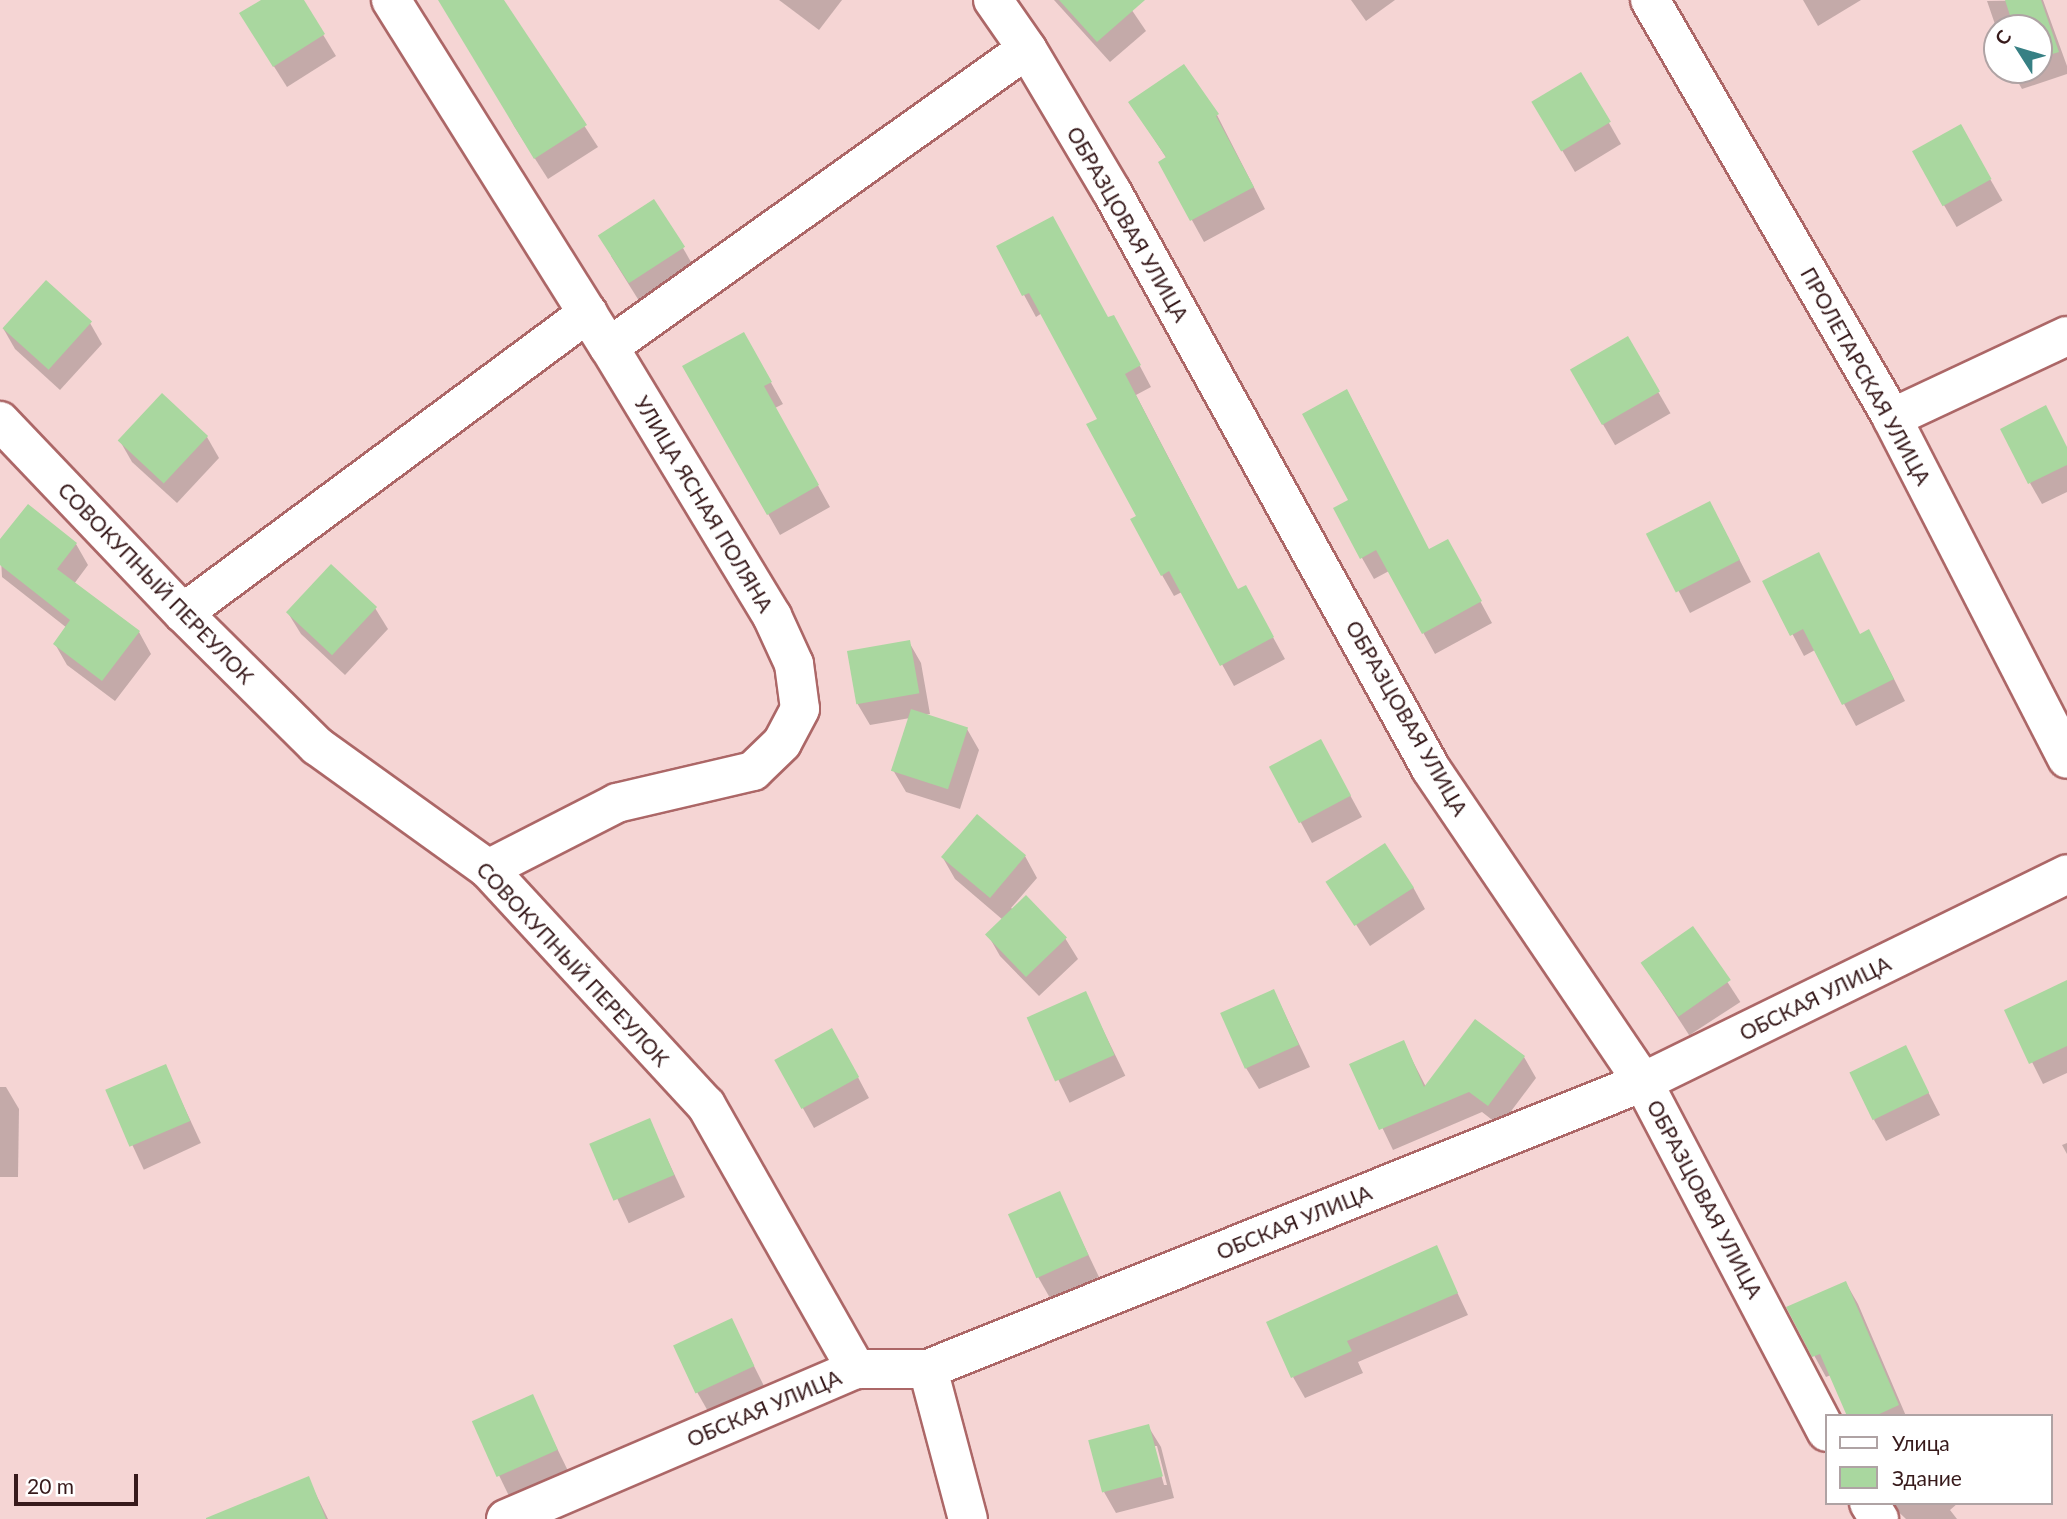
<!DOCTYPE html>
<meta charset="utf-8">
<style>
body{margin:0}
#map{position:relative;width:2067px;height:1519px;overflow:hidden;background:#f5d5d4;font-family:Lato,sans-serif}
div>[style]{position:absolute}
.shadow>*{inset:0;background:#0003;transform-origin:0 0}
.building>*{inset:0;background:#a9d79f;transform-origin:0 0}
.roads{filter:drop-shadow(2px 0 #ac6767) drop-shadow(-2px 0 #ac6767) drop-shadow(0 2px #ac6767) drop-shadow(0 -2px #ac6767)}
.minor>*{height:38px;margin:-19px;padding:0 19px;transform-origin:19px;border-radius:19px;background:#fff}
.major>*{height:38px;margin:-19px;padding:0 19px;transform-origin:19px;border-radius:19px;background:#fff}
span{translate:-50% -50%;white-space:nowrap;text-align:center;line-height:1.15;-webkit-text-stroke:7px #fff;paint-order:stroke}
.street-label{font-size:21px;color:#371a1b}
.legend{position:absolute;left:1825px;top:1414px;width:228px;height:91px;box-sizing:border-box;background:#fff;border:2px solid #afa3a4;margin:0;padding:9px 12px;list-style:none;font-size:21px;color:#371a1b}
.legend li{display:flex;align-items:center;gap:14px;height:35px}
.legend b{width:35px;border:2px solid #afa3a4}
.north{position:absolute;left:1983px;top:14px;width:70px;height:70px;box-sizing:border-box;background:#fff;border:2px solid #afa3a4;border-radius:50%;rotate:307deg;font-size:19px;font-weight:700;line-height:28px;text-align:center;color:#371a1b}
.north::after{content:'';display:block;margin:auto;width:24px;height:32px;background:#378084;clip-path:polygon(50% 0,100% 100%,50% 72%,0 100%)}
.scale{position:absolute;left:14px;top:1474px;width:124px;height:32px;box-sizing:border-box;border:4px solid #371a1b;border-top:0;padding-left:9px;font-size:21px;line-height:24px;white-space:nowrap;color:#371a1b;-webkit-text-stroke:5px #fff;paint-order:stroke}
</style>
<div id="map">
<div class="shadow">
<i style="clip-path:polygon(264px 0,302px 0,336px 56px,287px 87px,254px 35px)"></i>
<i style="clip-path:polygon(455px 0,503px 0,598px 147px,548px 179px,514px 126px)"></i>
<i style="clip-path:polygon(779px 0,842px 0,819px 30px)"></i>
<i style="clip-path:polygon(1054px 0,1125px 0,1146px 31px,1110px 62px)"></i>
<i style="clip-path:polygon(1351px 0,1395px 0,1366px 21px)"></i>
<i style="clip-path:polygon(1803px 0,1861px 0,1818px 26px)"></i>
<i style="clip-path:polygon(2043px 0,2067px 66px,2067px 74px,2022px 89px,2011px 70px,2039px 70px,2039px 28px,1997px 30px,1987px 1px)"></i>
<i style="clip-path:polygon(1130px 102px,1217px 115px,1265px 209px,1204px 242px,1160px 162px,1167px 159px)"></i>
<i style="clip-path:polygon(1534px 103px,1609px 123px,1621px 144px,1575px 172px)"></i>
<i style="left:1960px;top:127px;width:85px;height:53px;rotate:60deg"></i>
<i style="clip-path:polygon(998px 247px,1108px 319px,1125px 338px,1151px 387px,1136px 395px,1238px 591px,1257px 608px,1285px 659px,1234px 686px,1182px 592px,1174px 596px,1162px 575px,1099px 420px,1042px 313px,1036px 317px)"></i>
<i style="clip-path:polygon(683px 248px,695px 269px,641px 304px,611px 256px)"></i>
<i style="clip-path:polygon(90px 323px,102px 344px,60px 390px,15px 349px,3px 328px)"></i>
<i style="clip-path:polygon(744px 335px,783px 404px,775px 408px,830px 507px,780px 535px,685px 367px)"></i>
<i style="left:1627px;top:338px;width:87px;height:64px;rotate:60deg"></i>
<i style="clip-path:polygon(1359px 413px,1429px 551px,1459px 562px,1492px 623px,1435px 654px,1389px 571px,1374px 579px,1362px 558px,1350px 501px)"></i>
<i style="clip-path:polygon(207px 437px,219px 458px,177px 503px,132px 462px,120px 441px)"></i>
<i style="clip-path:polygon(2067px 448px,2067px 492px,2042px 504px,2030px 483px)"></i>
<i style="clip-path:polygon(1721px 524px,1751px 582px,1690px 613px,1649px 534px)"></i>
<i style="clip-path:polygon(0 542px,76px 544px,88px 565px,74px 584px,139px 632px,151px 654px,115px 701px,67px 665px,55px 644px,67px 628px,2px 577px)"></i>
<i style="clip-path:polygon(1765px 582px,1861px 636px,1881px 653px,1905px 701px,1856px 726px,1815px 650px,1804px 656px)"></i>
<i style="clip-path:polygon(375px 608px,388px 629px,345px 675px,301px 634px,288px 613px)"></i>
<i style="clip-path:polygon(909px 642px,921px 663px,930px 714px,924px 715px,967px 729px,979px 750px,960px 809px,906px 792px,893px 770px,910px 718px,870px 725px,857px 703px)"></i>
<i style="clip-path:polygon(1332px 762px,1362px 817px,1312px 843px,1271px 767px)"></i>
<i style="clip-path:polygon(977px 816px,1025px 856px,1037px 878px,1011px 908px,1065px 938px,1078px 959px,1039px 996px,1000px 956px,988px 935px,1003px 920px,955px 879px,943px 858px)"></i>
<i style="clip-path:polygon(1329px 883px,1413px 887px,1425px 909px,1370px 946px)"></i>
<i style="left:1693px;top:929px;width:87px;height:61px;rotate:57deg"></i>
<i style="clip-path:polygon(2067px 990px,2067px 1073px,2043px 1084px,2006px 1010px)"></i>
<i style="clip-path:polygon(1274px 991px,1310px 1067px,1259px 1089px,1246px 1068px)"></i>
<i style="left:1085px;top:993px;width:92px;height:62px;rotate:64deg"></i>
<i style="clip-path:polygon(1403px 1042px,1426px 1087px,1524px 1057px,1536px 1078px,1500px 1126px,1482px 1112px,1393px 1150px,1352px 1065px)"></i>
<i style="clip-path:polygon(1905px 1047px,1940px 1115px,1886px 1141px,1874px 1120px)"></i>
<i style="clip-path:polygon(844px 1051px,869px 1098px,814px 1128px,776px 1060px)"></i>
<i style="left:165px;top:1066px;width:85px;height:63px;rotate:65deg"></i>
<i style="clip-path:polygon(0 1087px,6px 1087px,19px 1109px,18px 1177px,0 1177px)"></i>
<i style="left:649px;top:1120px;width:85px;height:62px;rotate:65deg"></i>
<i style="clip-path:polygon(2067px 1143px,2067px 1154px,2062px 1145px)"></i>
<i style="clip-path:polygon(1059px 1193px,1099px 1277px,1050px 1298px,1038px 1277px)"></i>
<i style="clip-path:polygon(1436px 1248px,1468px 1315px,1358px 1362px,1363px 1373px,1305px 1398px,1293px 1377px)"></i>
<i style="clip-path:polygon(1846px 1283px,1858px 1304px,1906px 1416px,1849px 1416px,1831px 1375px,1826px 1377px,1788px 1308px)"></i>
<i style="clip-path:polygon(731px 1320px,765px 1388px,709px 1413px,697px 1392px)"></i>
<i style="left:532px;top:1397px;width:84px;height:64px;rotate:64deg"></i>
<i style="clip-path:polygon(evenodd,1148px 1426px,1161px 1447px,1174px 1498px,1116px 1513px,1104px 1492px,1148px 1426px,1153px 1446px,1157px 1446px,1167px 1485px,1164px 1485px,1153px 1446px)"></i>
<i style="clip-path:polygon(308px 1478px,328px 1519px,252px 1519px)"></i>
<i style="clip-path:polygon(1889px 1503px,1958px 1503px,1950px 1510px,1957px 1519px,1906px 1519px)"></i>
</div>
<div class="building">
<i style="clip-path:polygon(261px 0,304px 0,325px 34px,273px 67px,239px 13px)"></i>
<i style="clip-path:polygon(438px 0,504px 0,587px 125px,534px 159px)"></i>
<i style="clip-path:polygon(1059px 0,1145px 0,1097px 42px)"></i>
<i style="clip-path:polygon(2005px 0,2041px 0,2059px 52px,2039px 58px,2039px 28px,2014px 28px)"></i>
<i style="clip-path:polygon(1184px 64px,1219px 114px,1216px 116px,1254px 187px,1190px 221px,1158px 162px,1166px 157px,1128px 102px)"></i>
<i style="left:1581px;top:72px;width:58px;height:58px;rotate:59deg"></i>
<i style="left:1961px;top:124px;width:63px;height:56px;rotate:61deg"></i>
<i style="left:654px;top:199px;width:57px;height:67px;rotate:57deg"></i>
<i style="clip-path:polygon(1053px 216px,1108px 317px,1114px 315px,1141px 365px,1125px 374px,1166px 453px,1238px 589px,1246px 585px,1274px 637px,1220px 666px,1169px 571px,1161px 576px,1130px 519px,1136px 516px,1086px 424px,1097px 419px,1029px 293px,1022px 296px,996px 246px)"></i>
<i style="left:46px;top:280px;width:62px;height:65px;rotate:42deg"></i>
<i style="clip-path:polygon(744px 332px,772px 382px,764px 386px,819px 485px,767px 515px,682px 366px)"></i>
<i style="left:1628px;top:336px;width:64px;height:67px;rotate:60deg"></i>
<i style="clip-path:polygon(1347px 389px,1429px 549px,1448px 539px,1482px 601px,1422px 634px,1376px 550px,1360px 559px,1333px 508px,1348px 500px,1302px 414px)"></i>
<i style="left:162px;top:393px;width:63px;height:65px;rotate:43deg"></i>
<i style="clip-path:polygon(2046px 405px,2067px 447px,2067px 465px,2028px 484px,2000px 429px)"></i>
<i style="left:1710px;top:501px;width:66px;height:72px;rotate:63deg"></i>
<i style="clip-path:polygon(28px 504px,77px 543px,57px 569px,140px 631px,102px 681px,53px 644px,70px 620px,0 565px,0 539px)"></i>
<i style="clip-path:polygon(1819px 552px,1860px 634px,1869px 629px,1894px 679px,1842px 705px,1803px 629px,1790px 636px,1762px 581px)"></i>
<i style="left:331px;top:564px;width:63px;height:66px;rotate:43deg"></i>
<i style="left:910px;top:640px;width:54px;height:64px;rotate:80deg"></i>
<i style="left:911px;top:709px;width:60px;height:65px;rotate:18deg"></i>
<i style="left:1321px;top:739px;width:64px;height:59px;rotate:62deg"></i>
<i style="left:977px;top:814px;width:64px;height:56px;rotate:40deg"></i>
<i style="left:1385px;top:843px;width:53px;height:71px;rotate:57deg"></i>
<i style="left:1026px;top:895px;width:59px;height:57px;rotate:46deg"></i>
<i style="left:1693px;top:926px;width:66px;height:64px;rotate:55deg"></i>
<i style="clip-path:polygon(2067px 980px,2067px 1046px,2029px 1064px,2004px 1010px)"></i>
<i style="left:1274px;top:989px;width:61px;height:59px;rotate:66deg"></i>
<i style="left:1086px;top:991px;width:70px;height:65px;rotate:66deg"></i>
<i style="clip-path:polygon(1475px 1019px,1525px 1056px,1488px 1106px,1469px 1092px,1379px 1130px,1349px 1064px,1404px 1040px,1424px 1087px)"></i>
<i style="left:832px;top:1028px;width:56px;height:66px;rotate:61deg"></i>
<i style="left:1906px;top:1045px;width:53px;height:63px;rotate:64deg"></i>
<i style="left:166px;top:1064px;width:62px;height:66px;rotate:67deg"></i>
<i style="left:650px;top:1118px;width:62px;height:66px;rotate:67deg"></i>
<i style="left:1060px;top:1191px;width:70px;height:57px;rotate:66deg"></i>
<i style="clip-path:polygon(1437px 1245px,1458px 1293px,1347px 1341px,1352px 1351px,1291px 1378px,1266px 1322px)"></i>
<i style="clip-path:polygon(1846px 1281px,1899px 1405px,1875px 1416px,1847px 1416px,1820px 1354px,1812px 1357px,1786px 1307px)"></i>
<i style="left:732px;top:1318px;width:53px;height:65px;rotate:65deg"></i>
<i style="left:533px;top:1394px;width:61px;height:67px;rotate:66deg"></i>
<i style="left:1149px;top:1424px;width:54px;height:63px;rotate:75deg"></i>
<i style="clip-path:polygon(309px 1476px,326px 1519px,206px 1519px,206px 1518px)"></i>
</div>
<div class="roads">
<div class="minor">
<i style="left:391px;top:0;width:410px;rotate:57.9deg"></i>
<i style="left:609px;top:347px;width:315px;rotate:58.8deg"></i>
<i style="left:772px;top:616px;width:53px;rotate:65.4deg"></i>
<i style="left:794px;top:664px;width:45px;rotate:82.4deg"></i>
<i style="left:800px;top:709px;width:38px;rotate:118deg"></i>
<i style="left:782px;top:743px;width:40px;rotate:136deg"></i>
<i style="left:753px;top:771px;width:140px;rotate:166.8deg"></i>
<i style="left:617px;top:803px;width:145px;rotate:152.9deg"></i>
<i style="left:993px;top:0;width:60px;rotate:55.2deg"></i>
<i style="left:1027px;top:49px;width:166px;rotate:59.3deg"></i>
<i style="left:1112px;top:192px;width:659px;rotate:61.06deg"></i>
<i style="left:1431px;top:769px;width:378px;rotate:55.9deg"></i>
<i style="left:1643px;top:1082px;width:395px;rotate:62.3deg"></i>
<i style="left:609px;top:347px;width:513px;rotate:-35.49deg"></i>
<i style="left:1892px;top:418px;width:193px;rotate:-25.1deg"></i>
<i style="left:0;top:421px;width:265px;rotate:46.4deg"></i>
<i style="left:183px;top:613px;width:189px;rotate:44.8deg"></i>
<i style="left:317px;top:746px;width:211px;rotate:35.7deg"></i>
<i style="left:488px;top:869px;width:321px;rotate:47.3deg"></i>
<i style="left:706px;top:1105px;width:304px;rotate:60.4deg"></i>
<i style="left:183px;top:613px;width:504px;rotate:-36.53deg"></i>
<i style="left:928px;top:1369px;width:155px;rotate:75.1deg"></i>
<i style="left:1869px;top:1503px;width:19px;rotate:58deg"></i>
<i style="left:506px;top:1519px;width:381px;rotate:-23.2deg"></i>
<i style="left:856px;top:1369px;width:72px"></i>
<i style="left:928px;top:1369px;width:770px;rotate:-21.87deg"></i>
<i style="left:1643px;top:1082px;width:472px;rotate:-26.1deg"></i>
</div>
<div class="major">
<i style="left:1650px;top:0;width:483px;rotate:59.9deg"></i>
<i style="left:1892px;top:418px;width:383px;rotate:62.8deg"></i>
</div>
</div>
<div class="street-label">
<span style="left:1128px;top:224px;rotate:60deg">ОБРАЗЦОВАЯ УЛИЦА</span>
<span style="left:1866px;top:376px;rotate:61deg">ПРОЛЕТАРСКАЯ УЛИЦА</span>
<span style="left:704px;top:504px;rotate:59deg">УЛИЦА ЯСНАЯ ПОЛЯНА</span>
<span style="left:156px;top:583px;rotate:46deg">СОВОКУПНЫЙ ПЕРЕУЛОК</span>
<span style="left:1407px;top:718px;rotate:60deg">ОБРАЗЦОВАЯ УЛИЦА</span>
<span style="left:573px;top:964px;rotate:47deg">СОВОКУПНЫЙ ПЕРЕУЛОК</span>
<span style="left:1815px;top:998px;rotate:-26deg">ОБСКАЯ УЛИЦА</span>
<span style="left:1705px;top:1199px;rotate:62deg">ОБРАЗЦОВАЯ УЛИЦА</span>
<span style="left:1294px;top:1222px;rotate:-22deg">ОБСКАЯ УЛИЦА</span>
<span style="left:764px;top:1408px;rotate:-23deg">ОБСКАЯ УЛИЦА</span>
</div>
<ul class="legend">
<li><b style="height:9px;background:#fff"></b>Улица</li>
<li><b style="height:19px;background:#a9d79f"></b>Здание</li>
</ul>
<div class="north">С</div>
<div class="scale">20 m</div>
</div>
